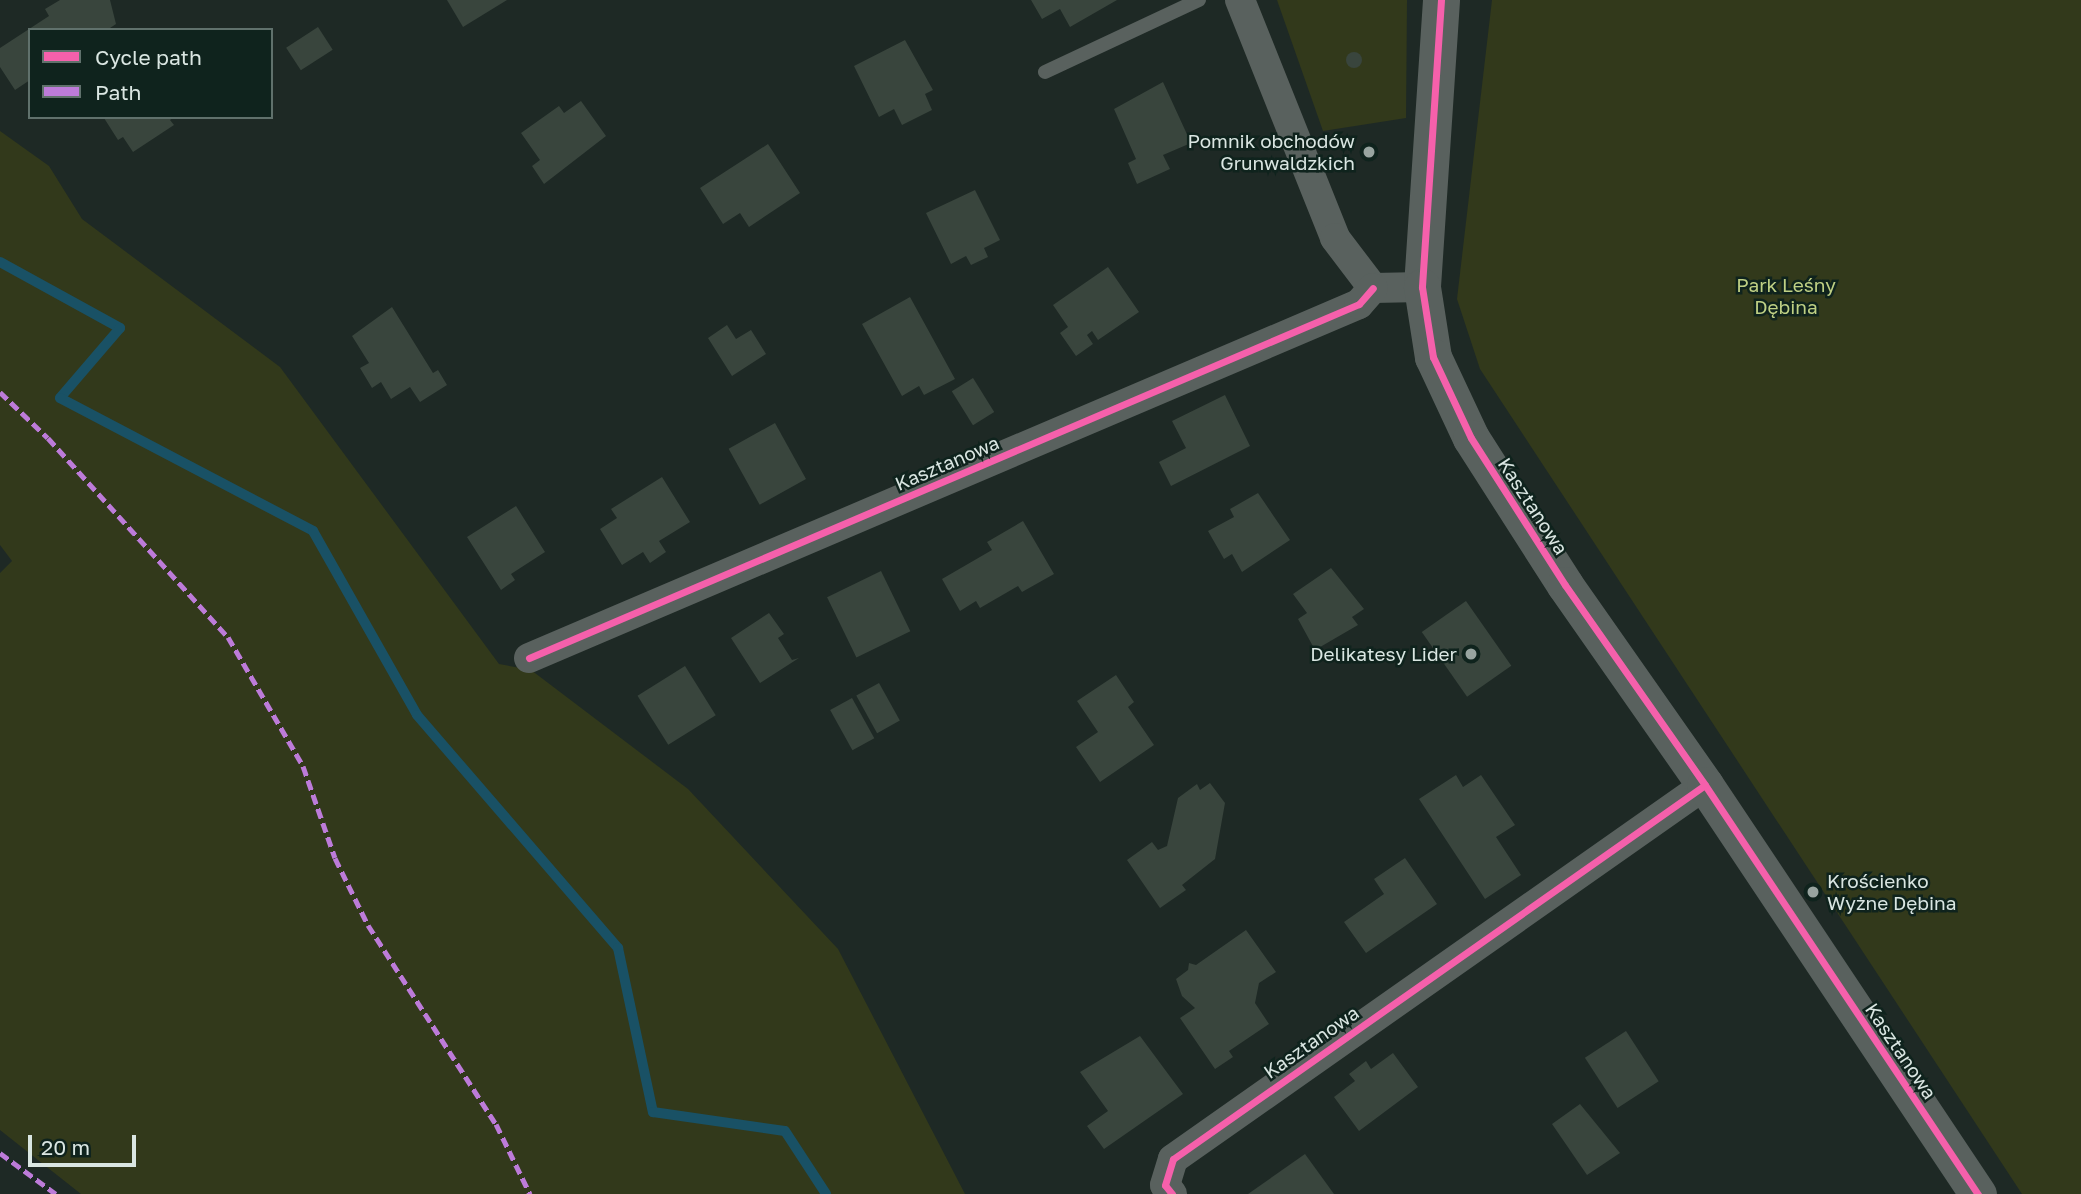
<!DOCTYPE html>
<meta charset="utf-8">
<style>
body{margin:0}
#map{position:relative;width:2081px;height:1194px;overflow:hidden;background:#1e2925;font-family:"Golos Text",sans-serif}
div>[style]{position:absolute}
.green>*{inset:0;background:#32391b}
.stream>*{height:10px;margin:-5px;padding:0 5px;transform-origin:5px;border-radius:5px;background:#195165}
.building>*{inset:0;background:#39453d;transform-origin:0 0}
.round{border-radius:50%}
.service>*{height:14px;margin:-7px;padding:0 7px;transform-origin:7px;border-radius:7px;background:#59615e}
.minor>*{height:30px;margin:-15px;padding:0 15px;transform-origin:15px;border-radius:15px;background:#59615e}
.tertiary>*{height:37px;margin:-18.5px;padding:0 18.5px;transform-origin:18.5px;border-radius:18.5px;background:#59615e}
.quiet>*{height:5px;margin-top:-2.5px;transform-origin:0;background:repeating-linear-gradient(90deg,#bd7bd9 0 10px,transparent 0 15px)}
.cycleway>*{height:7px;margin:-3.5px;padding:0 3.5px;transform-origin:3.5px;border-radius:3.5px;background:#f560ab}
.dots>*{width:19px;height:19px;translate:-50% -50%;box-sizing:border-box;border:4px solid #0f231d;border-radius:50%}
span{translate:-50% -50%;white-space:nowrap;text-align:center;line-height:1.15;-webkit-text-stroke:5px #0f231d;paint-order:stroke}
.poi-label{font-size:19px;color:#dae6e2}
.right{translate:-100% -50%;text-align:right}
.left{translate:0 -50%;text-align:left}
.park-label{font-size:19px;color:#bfd084}
.street-label{font-size:19px;color:#dae6e2}
.legend{position:absolute;left:28px;top:28px;width:245px;height:91px;box-sizing:border-box;background:#0f231d;border:2px solid #60716c;margin:0;padding:9px 12px;list-style:none;font-size:21px;color:#dae6e2}
.legend li{display:flex;align-items:center;gap:14px;height:35px}
.legend b{width:35px;border:2px solid #60716c}
.scale{position:absolute;left:28px;top:1135px;width:108px;height:32px;box-sizing:border-box;border:4px solid #dae6e2;border-top:0;padding-left:9px;font-size:21px;line-height:24px;white-space:nowrap;color:#dae6e2;-webkit-text-stroke:5px #0f231d;paint-order:stroke}
</style>
<div id="map">
<div class="green">
<i style="clip-path:polygon(1277px 0,1407px 0,1406px 118px,1323px 131px)"></i>
<i style="clip-path:polygon(1492px 0,2081px 0,2081px 1194px,2022px 1194px,1480px 369px,1457px 299px)"></i>
<i style="clip-path:polygon(0 131px,49px 166px,82px 219px,280px 367px,499px 664px,531px 670px,688px 789px,838px 949px,965px 1194px,81px 1194px,0 1130px,0 573px,12px 561px,0 545px)"></i>
</div>
<div class="stream">
<i style="left:0;top:262px;width:137px;rotate:28.8deg"></i>
<i style="left:120px;top:328px;width:92px;rotate:130.6deg"></i>
<i style="left:60px;top:398px;width:286px;rotate:27.7deg"></i>
<i style="left:313px;top:531px;width:211px;rotate:60.5deg"></i>
<i style="left:417px;top:715px;width:308px;rotate:49.2deg"></i>
<i style="left:618px;top:948px;width:168px;rotate:78deg"></i>
<i style="left:653px;top:1112px;width:133px;rotate:8.2deg"></i>
<i style="left:785px;top:1131px;width:75px;rotate:56.9deg"></i>
</div>
<div class="building">
<i style="clip-path:polygon(60px 0,110px 0,116px 24px,107px 30px,30px 30px,30px 80px,15px 90px,0 67px,0 48px,49px 16px,45px 9px)"></i>
<i style="clip-path:polygon(447px 0,507px 0,463px 27px)"></i>
<i style="clip-path:polygon(1031px 0,1117px 0,1070px 27px,1060px 9px,1042px 19px)"></i>
<i style="left:318px;top:27px;width:27px;height:38px;rotate:57deg"></i>
<i style="clip-path:polygon(905px 40px,933px 90px,925px 94px,932px 110px,902px 125px,894px 109px,879px 117px,854px 66px)"></i>
<i class="round" style="left:1346px;top:52px;width:16px;height:16px"></i>
<i style="clip-path:polygon(1163px 82px,1191px 143px,1163px 155px,1170px 169px,1137px 184px,1128px 163px,1136px 159px,1114px 109px)"></i>
<i style="clip-path:polygon(581px 101px,606px 136px,544px 184px,532px 166px,540px 160px,521px 133px,559px 106px,564px 113px)"></i>
<i style="clip-path:polygon(174px 117px,170px 120px,174px 125px,133px 152px,123px 137px,118px 140px,104px 118px)"></i>
<i style="clip-path:polygon(768px 144px,800px 193px,749px 227px,740px 213px,723px 224px,700px 188px)"></i>
<i style="clip-path:polygon(975px 190px,1000px 240px,984px 248px,988px 257px,971px 265px,966px 256px,951px 264px,926px 213px)"></i>
<i style="clip-path:polygon(1108px 267px,1139px 312px,1098px 340px,1092px 331px,1087px 335px,1093px 344px,1076px 356px,1060px 333px,1068px 327px,1053px 305px)"></i>
<i style="clip-path:polygon(910px 297px,955px 379px,924px 395px,919px 386px,902px 396px,862px 324px)"></i>
<i style="clip-path:polygon(392px 307px,433px 373px,438px 370px,447px 385px,420px 402px,410px 387px,391px 399px,381px 382px,372px 388px,360px 368px,369px 363px,352px 336px)"></i>
<i style="clip-path:polygon(727px 325px,736px 339px,751px 330px,766px 354px,732px 376px,708px 338px)"></i>
<i style="left:973px;top:378px;width:40px;height:25px;rotate:58deg"></i>
<i style="clip-path:polygon(1225px 395px,1250px 446px,1171px 486px,1159px 462px,1186px 448px,1172px 421px)"></i>
<i style="left:775px;top:423px;width:64px;height:53px;rotate:61deg"></i>
<i style="clip-path:polygon(662px 477px,690px 522px,659px 541px,666px 552px,650px 563px,643px 552px,622px 565px,600px 529px,617px 518px,611px 509px)"></i>
<i style="clip-path:polygon(1258px 493px,1290px 540px,1242px 572px,1232px 554px,1224px 559px,1208px 531px,1234px 517px,1230px 509px)"></i>
<i style="clip-path:polygon(516px 506px,545px 552px,511px 574px,515px 580px,501px 590px,467px 537px)"></i>
<i style="clip-path:polygon(1023px 521px,1054px 574px,1022px 592px,1018px 586px,980px 608px,976px 601px,960px 611px,942px 579px,992px 550px,987px 542px)"></i>
<i style="clip-path:polygon(1331px 568px,1364px 609px,1352px 617px,1358px 625px,1315px 650px,1298px 619px,1307px 613px,1293px 594px)"></i>
<i style="left:881px;top:571px;width:67px;height:60px;rotate:64deg"></i>
<i style="left:1466px;top:601px;width:79px;height:54px;rotate:55deg"></i>
<i style="clip-path:polygon(769px 613px,784px 634px,778px 638px,792px 660px,799px 658px,760px 683px,731px 638px)"></i>
<i style="left:685px;top:666px;width:58px;height:56px;rotate:58deg"></i>
<i style="clip-path:polygon(1116px 675px,1134px 702px,1128px 707px,1154px 745px,1100px 782px,1076px 747px,1098px 732px,1077px 701px)"></i>
<i style="left:879px;top:683px;width:43px;height:26px;rotate:61deg"></i>
<i style="left:852px;top:698px;width:46px;height:25px;rotate:61deg"></i>
<i style="clip-path:polygon(1456px 775px,1463px 787px,1481px 775px,1515px 825px,1496px 837px,1521px 875px,1485px 899px,1419px 799px)"></i>
<i style="clip-path:polygon(1210px 783px,1225px 803px,1215px 859px,1182px 885px,1186px 890px,1160px 908px,1127px 860px,1152px 842px,1158px 850px,1167px 846px,1178px 798px,1197px 784px,1200px 790px)"></i>
<i style="clip-path:polygon(1405px 858px,1437px 904px,1366px 953px,1344px 922px,1384px 894px,1374px 879px)"></i>
<i style="clip-path:polygon(1246px 930px,1276px 972px,1259px 983px,1255px 1003px,1269px 1024px,1229px 1051px,1233px 1057px,1215px 1069px,1180px 1018px,1195px 1008px,1182px 996px,1176px 979px,1188px 970px,1189px 963px,1196px 965px)"></i>
<i style="left:1626px;top:1031px;width:60px;height:49px;rotate:57deg"></i>
<i style="clip-path:polygon(1140px 1036px,1183px 1094px,1104px 1149px,1087px 1126px,1108px 1111px,1080px 1072px)"></i>
<i style="clip-path:polygon(1393px 1053px,1418px 1087px,1359px 1131px,1334px 1097px,1355px 1081px,1349px 1074px,1366px 1061px,1371px 1069px)"></i>
<i style="clip-path:polygon(1580px 1104px,1620px 1153px,1587px 1175px,1552px 1124px)"></i>
<i style="clip-path:polygon(1305px 1154px,1334px 1194px,1248px 1194px)"></i>
</div>
<div class="service">
<i style="left:1045px;top:72px;width:170px;rotate:-25.1deg"></i>
</div>
<div class="minor">
<i style="left:1240px;top:0;width:256px;rotate:68.2deg"></i>
<i style="left:1335px;top:238px;width:63px;rotate:52.8deg"></i>
<i style="left:1373px;top:288px;width:49px;rotate:-1.2deg"></i>
<i style="left:529px;top:658px;width:902px;rotate:-23.1deg"></i>
<i style="left:1359px;top:304px;width:21px;rotate:-49deg"></i>
<i style="left:1172px;top:1194px;width:11px;rotate:-128deg"></i>
<i style="left:1165px;top:1185px;width:27px;rotate:-73deg"></i>
<i style="left:1173px;top:1159px;width:650px;rotate:-35.11deg"></i>
</div>
<div class="tertiary">
<i style="left:1441px;top:0;width:288px;rotate:93.8deg"></i>
<i style="left:1422px;top:287px;width:71px;rotate:81.1deg"></i>
<i style="left:1433px;top:357px;width:89px;rotate:64.9deg"></i>
<i style="left:1471px;top:438px;width:174px;rotate:57.4deg"></i>
<i style="left:1565px;top:585px;width:244px;rotate:55deg"></i>
<i style="left:1705px;top:785px;width:492px;rotate:56.3deg"></i>
</div>
<div class="quiet">
<i style="left:0;top:392px;width:66px;rotate:43.8deg"></i>
<i style="left:48px;top:438px;width:268px;rotate:47.9deg"></i>
<i style="left:228px;top:637px;width:149px;rotate:59.8deg"></i>
<i style="left:303px;top:766px;width:97px;rotate:70.8deg"></i>
<i style="left:335px;top:858px;width:75px;rotate:63.8deg"></i>
<i style="left:368px;top:925px;width:237px;rotate:57.3deg"></i>
<i style="left:496px;top:1124px;width:78px;rotate:64.1deg"></i>
<i style="left:0;top:1153px;width:69px;rotate:36.2deg"></i>
</div>
<div class="cycleway">
<i style="left:1441px;top:0;width:288px;rotate:93.8deg"></i>
<i style="left:1422px;top:287px;width:71px;rotate:81.1deg"></i>
<i style="left:1433px;top:357px;width:89px;rotate:64.9deg"></i>
<i style="left:1471px;top:438px;width:174px;rotate:57.4deg"></i>
<i style="left:1565px;top:585px;width:244px;rotate:55deg"></i>
<i style="left:1705px;top:785px;width:492px;rotate:56.3deg"></i>
<i style="left:529px;top:658px;width:902px;rotate:-23.1deg"></i>
<i style="left:1359px;top:304px;width:21px;rotate:-49deg"></i>
<i style="left:1172px;top:1194px;width:11px;rotate:-128deg"></i>
<i style="left:1165px;top:1185px;width:27px;rotate:-73deg"></i>
<i style="left:1173px;top:1159px;width:650px;rotate:-35.11deg"></i>
</div>
<div class="dots">
<i style="left:1369px;top:152px;background:#98a4a0"></i>
<i style="left:1471px;top:654px;background:#98a4a0"></i>
<i style="left:1813px;top:892px;background:#98a4a0"></i>
</div>
<div class="poi-label">
<span class="right" style="left:1355px;top:152px">Pomnik obchodów<br>Grunwaldzkich</span>
<span class="right" style="left:1457px;top:654px">Delikatesy Lider</span>
<span class="left" style="left:1827px;top:892px">Krościenko<br>Wyżne Dębina</span>
</div>
<div class="park-label">
<span style="left:1786px;top:296px">Park Leśny<br>Dębina</span>
</div>
<div class="street-label">
<span style="left:947px;top:463px;rotate:-23deg">Kasztanowa</span>
<span style="left:1533px;top:506px;rotate:57deg">Kasztanowa</span>
<span style="left:1311px;top:1042px;rotate:-35deg">Kasztanowa</span>
<span style="left:1901px;top:1051px;rotate:56deg">Kasztanowa</span>
</div>
<ul class="legend">
<li><b style="height:9px;background:#f560ab"></b>Cycle path</li>
<li><b style="height:9px;background:#bd7bd9"></b>Path</li>
</ul>
<div class="scale">20 m</div>
</div>
